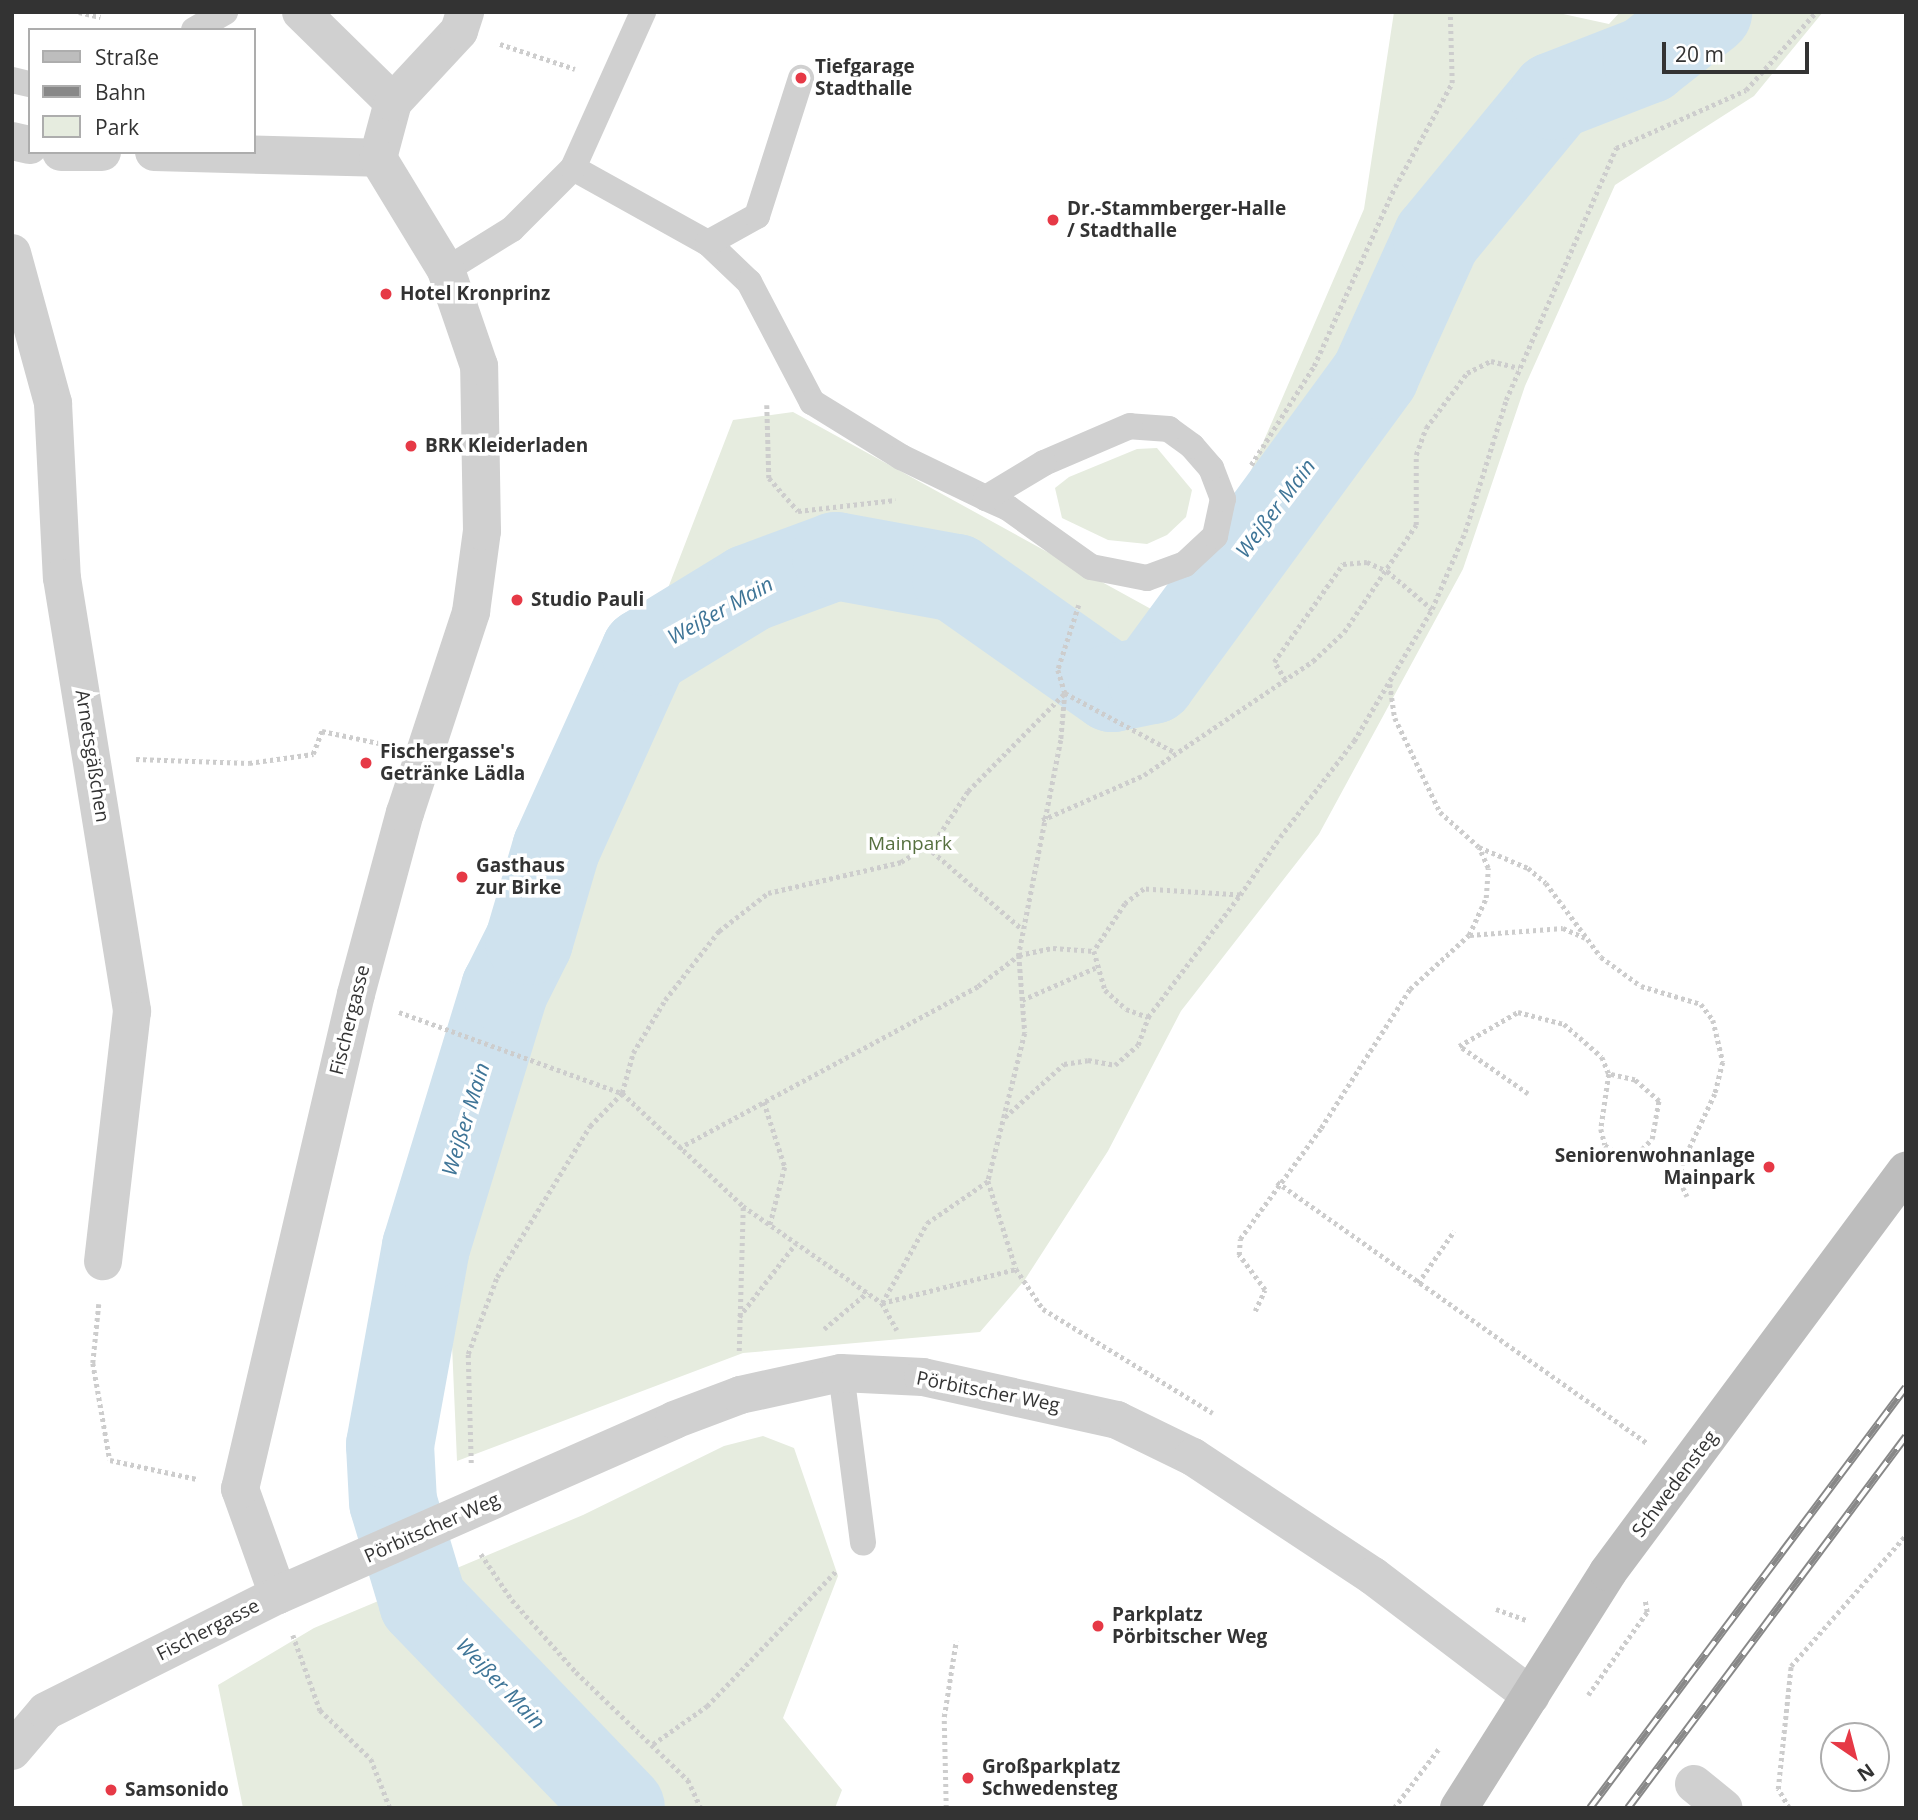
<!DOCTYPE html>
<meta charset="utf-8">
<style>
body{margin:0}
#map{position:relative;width:1918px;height:1820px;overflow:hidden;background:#fff;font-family:"Open Sans",sans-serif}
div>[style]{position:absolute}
.green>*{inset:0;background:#e6ecdf}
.river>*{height:88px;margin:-44px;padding:0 44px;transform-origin:44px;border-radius:44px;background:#cfe2ee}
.path>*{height:4.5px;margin-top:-2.25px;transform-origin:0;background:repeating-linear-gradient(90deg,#cdcdcd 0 3.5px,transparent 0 7px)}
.lane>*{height:26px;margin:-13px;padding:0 13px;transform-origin:13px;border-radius:13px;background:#d0d0d0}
.street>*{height:38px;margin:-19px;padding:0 19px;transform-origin:19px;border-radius:19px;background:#d0d0d0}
.secondary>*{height:38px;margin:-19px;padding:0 19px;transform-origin:19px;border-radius:19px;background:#bdbdbd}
.rail>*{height:8px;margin-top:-4px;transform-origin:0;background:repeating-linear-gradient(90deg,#fff 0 16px,#888 0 32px);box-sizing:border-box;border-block:2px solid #888}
.dots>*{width:19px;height:19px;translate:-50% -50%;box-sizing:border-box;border:4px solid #fff;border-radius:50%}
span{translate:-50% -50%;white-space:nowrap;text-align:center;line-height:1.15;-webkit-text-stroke:7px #fff;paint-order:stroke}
.poi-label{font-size:19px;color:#333;font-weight:700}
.left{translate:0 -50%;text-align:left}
.right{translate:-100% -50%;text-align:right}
.street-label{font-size:19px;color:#333}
.park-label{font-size:19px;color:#56703f}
.water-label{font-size:21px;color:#3f7597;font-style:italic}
.frame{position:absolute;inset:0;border:14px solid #333;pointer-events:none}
.legend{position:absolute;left:28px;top:28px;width:228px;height:126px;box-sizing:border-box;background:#fff;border:2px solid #adadad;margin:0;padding:9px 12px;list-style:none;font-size:21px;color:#333}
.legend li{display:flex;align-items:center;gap:14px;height:35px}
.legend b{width:35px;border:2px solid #adadad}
.north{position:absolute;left:1820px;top:1722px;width:70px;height:70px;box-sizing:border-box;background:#fff;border:2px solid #adadad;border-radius:50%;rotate:145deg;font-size:19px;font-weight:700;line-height:28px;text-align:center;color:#333}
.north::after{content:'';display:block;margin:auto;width:24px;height:32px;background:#e63946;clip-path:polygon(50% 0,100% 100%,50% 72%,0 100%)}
.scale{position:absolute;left:1662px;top:42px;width:147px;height:32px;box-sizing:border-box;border:4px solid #333;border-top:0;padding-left:9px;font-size:21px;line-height:24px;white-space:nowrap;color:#333;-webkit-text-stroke:5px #fff;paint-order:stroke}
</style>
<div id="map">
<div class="green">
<i style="clip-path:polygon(1394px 12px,1554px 12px,1609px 24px,1620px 12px,1823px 12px,1754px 96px,1615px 185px,1525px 386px,1463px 569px,1319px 834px,1181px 1011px,1108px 1151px,1024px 1281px,980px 1332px,743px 1353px,457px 1461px,449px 1275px,496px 1087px,564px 857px,733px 420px,793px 412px,1171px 620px,1246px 482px,1364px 209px)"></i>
<i style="clip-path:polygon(1157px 448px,1192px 490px,1186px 517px,1167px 535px,1147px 544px,1108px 540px,1062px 518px,1055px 488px,1069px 477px,1137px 449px)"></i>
<i style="clip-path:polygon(763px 1436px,794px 1448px,838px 1576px,783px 1718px,842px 1790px,835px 1808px,243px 1808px,218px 1685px,314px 1628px,583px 1515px,724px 1446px)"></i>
</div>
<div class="river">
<i style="left:621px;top:1808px;width:286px;rotate:-133.9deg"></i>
<i style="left:423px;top:1602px;width:104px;rotate:-106.7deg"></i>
<i style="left:393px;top:1502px;width:57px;rotate:-93deg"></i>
<i style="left:390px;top:1445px;width:201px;rotate:-79.7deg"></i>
<i style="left:426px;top:1247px;width:270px;rotate:-73deg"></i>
<i style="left:505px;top:989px;width:54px;rotate:-63.4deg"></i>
<i style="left:529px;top:941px;width:96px;rotate:-73.6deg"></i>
<i style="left:556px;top:849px;width:216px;rotate:-65.7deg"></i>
<i style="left:645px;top:652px;width:123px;rotate:-31.4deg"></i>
<i style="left:750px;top:588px;width:92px;rotate:-20.4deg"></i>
<i style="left:836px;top:556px;width:122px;rotate:10.4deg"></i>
<i style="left:956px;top:578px;width:191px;rotate:35.2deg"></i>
<i style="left:1112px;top:688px;width:41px;rotate:-11.3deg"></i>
<i style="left:1152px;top:680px;width:378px;rotate:-53.8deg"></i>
<i style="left:1375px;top:375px;width:150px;rotate:-65.7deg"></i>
<i style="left:1437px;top:238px;width:184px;rotate:-50.5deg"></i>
<i style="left:1554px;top:96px;width:100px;rotate:-21.2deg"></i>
<i style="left:1647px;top:60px;width:78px;rotate:-38.2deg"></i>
</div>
<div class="path">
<i style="left:79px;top:12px;width:22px;rotate:13deg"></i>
<i style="left:500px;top:44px;width:79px;rotate:18.4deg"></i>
<i style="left:767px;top:405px;width:73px;rotate:88.4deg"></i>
<i style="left:769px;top:478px;width:44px;rotate:48.7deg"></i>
<i style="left:798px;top:511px;width:98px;rotate:-6.5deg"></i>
<i style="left:1251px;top:465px;width:117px;rotate:-57.5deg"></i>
<i style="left:1314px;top:366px;width:196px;rotate:-65.7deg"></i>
<i style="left:1395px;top:187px;width:119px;rotate:-61.3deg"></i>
<i style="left:1452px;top:83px;width:71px;rotate:-91.6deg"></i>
<i style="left:1079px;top:605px;width:68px;rotate:107.9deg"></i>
<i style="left:1058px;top:670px;width:24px;rotate:73deg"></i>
<i style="left:1065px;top:693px;width:47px;rotate:94.9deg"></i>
<i style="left:1061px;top:740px;width:219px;rotate:101.1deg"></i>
<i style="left:1019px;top:955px;width:78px;rotate:85.6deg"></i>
<i style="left:1025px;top:1033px;width:153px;rotate:104deg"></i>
<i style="left:988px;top:1181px;width:92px;rotate:72.3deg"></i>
<i style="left:1016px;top:1269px;width:48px;rotate:56deg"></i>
<i style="left:1043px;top:1309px;width:199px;rotate:31.5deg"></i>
<i style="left:1285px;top:680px;width:21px;rotate:-121deg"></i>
<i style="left:1274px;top:662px;width:120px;rotate:-54.9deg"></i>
<i style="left:1343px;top:564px;width:24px;rotate:-5deg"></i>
<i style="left:1367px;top:562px;width:22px;rotate:24deg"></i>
<i style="left:1387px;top:571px;width:59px;rotate:40.2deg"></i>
<i style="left:1390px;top:684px;width:34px;rotate:82deg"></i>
<i style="left:1395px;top:718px;width:104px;rotate:64.4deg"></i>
<i style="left:1440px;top:812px;width:52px;rotate:41.9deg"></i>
<i style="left:1479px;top:847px;width:53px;rotate:23.2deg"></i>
<i style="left:1528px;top:868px;width:23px;rotate:40deg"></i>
<i style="left:1546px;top:883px;width:92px;rotate:53.4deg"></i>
<i style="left:1601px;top:957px;width:49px;rotate:35.9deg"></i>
<i style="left:1641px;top:986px;width:63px;rotate:16.7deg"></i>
<i style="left:1701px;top:1004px;width:20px;rotate:53deg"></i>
<i style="left:1713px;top:1020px;width:43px;rotate:76.6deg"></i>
<i style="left:1723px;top:1062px;width:33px;rotate:104deg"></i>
<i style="left:1715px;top:1094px;width:75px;rotate:115.2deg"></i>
<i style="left:1683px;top:1162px;width:19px;rotate:99deg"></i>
<i style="left:1680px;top:1181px;width:17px;rotate:65deg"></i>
<i style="left:1065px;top:693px;width:126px;rotate:28.4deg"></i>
<i style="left:136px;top:759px;width:113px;rotate:2deg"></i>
<i style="left:249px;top:763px;width:65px;rotate:-8deg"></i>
<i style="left:313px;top:754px;width:25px;rotate:-69deg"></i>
<i style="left:322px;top:731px;width:62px;rotate:12deg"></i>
<i style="left:1042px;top:820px;width:111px;rotate:-23.8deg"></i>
<i style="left:1144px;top:775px;width:204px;rotate:-34deg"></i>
<i style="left:1313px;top:661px;width:42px;rotate:-43.1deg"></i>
<i style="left:1344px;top:632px;width:129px;rotate:-56.1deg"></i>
<i style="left:1416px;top:525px;width:70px;rotate:-90deg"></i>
<i style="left:1416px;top:455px;width:29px;rotate:-70deg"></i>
<i style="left:1426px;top:428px;width:69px;rotate:-53.3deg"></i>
<i style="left:1467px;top:373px;width:27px;rotate:-27deg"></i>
<i style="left:1491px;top:361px;width:29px;rotate:14deg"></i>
<i style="left:927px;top:847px;width:125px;rotate:40.8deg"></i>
<i style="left:1240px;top:895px;width:96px;rotate:-176.4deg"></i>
<i style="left:1144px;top:889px;width:24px;rotate:142deg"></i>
<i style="left:1125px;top:904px;width:56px;rotate:123.4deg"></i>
<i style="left:1094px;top:951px;width:41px;rotate:74.2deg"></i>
<i style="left:1105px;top:990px;width:28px;rotate:42deg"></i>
<i style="left:1126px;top:1009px;width:23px;rotate:20deg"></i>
<i style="left:1148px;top:1017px;width:153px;rotate:-53deg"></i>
<i style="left:1240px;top:895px;width:70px;rotate:-55.4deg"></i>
<i style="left:1280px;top:837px;width:121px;rotate:-52.4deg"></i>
<i style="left:1354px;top:741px;width:153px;rotate:-59.4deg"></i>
<i style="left:1432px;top:609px;width:84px;rotate:-66.8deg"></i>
<i style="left:1465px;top:532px;width:138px;rotate:-72.7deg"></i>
<i style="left:1506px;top:400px;width:275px;rotate:-66.4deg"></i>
<i style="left:1616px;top:148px;width:142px;rotate:-24deg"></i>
<i style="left:1746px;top:90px;width:105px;rotate:-48.1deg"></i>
<i style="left:1470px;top:935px;width:93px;rotate:-4.3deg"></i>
<i style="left:1563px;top:928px;width:24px;rotate:24deg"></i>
<i style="left:1022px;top:1000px;width:80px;rotate:-23.7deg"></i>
<i style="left:399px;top:1012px;width:237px;rotate:20deg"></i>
<i style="left:622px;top:1093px;width:166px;rotate:43deg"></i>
<i style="left:743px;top:1206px;width:169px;rotate:34.9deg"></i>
<i style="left:882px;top:1303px;width:31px;rotate:61deg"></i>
<i style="left:1528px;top:1094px;width:84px;rotate:-145.2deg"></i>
<i style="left:1459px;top:1046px;width:68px;rotate:-30deg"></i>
<i style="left:1518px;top:1012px;width:48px;rotate:14.6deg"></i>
<i style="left:1564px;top:1024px;width:50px;rotate:41deg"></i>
<i style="left:1602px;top:1057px;width:18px;rotate:68deg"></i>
<i style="left:1609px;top:1074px;width:56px;rotate:98.3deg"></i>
<i style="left:1601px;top:1129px;width:16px;rotate:76deg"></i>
<i style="left:1605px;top:1145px;width:16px;rotate:35deg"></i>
<i style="left:1618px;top:1154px;width:19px"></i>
<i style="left:1637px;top:1154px;width:21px;rotate:-45deg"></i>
<i style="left:1652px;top:1139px;width:39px;rotate:-80deg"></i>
<i style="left:1659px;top:1101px;width:32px;rotate:-139deg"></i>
<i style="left:1635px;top:1080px;width:27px;rotate:-167deg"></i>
<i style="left:764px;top:1102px;width:68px;rotate:72.1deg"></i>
<i style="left:785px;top:1167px;width:60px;rotate:104.5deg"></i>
<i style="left:1005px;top:1117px;width:79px;rotate:-41.9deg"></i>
<i style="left:1064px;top:1064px;width:24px;rotate:-9deg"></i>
<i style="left:1088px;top:1060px;width:27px;rotate:10deg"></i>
<i style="left:1115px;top:1065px;width:30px;rotate:-41deg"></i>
<i style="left:1138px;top:1045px;width:30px;rotate:-70deg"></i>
<i style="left:679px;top:1148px;width:340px;rotate:-28.4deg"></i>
<i style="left:978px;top:986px;width:51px;rotate:-37.1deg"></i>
<i style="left:1019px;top:955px;width:35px;rotate:-12deg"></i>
<i style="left:1053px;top:948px;width:41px;rotate:4.2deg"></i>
<i style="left:1277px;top:1182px;width:454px;rotate:35.2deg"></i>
<i style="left:1418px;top:1283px;width:63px;rotate:-55.3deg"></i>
<i style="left:882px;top:1303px;width:92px;rotate:-60.6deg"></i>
<i style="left:927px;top:1223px;width:74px;rotate:-34.5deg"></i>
<i style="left:882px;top:1303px;width:138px;rotate:-14.2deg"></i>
<i style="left:99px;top:1304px;width:59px;rotate:95.8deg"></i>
<i style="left:93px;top:1363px;width:98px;rotate:80.1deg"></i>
<i style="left:110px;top:1460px;width:89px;rotate:12.3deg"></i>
<i style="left:1255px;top:1311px;width:23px;rotate:-65deg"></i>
<i style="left:1265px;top:1290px;width:44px;rotate:-126.6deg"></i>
<i style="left:1239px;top:1255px;width:16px;rotate:-86deg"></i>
<i style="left:1240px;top:1239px;width:137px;rotate:-53.9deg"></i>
<i style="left:1321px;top:1128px;width:165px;rotate:-57.4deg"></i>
<i style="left:1410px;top:989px;width:80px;rotate:-42.5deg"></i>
<i style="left:1469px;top:935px;width:41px;rotate:-65.3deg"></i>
<i style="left:1486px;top:898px;width:30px;rotate:-86deg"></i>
<i style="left:1488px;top:868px;width:22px;rotate:-114deg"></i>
<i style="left:739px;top:1317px;width:93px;rotate:-52.4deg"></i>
<i style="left:824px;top:1329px;width:57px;rotate:-40.1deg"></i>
<i style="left:739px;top:1351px;width:145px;rotate:-88.4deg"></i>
<i style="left:471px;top:1463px;width:109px;rotate:-91.6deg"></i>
<i style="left:468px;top:1354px;width:82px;rotate:-69.4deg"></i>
<i style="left:497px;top:1277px;width:177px;rotate:-58.4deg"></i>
<i style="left:590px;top:1126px;width:46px;rotate:-45.9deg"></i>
<i style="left:622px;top:1093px;width:41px;rotate:-74.6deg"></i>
<i style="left:633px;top:1053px;width:62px;rotate:-58.9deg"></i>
<i style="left:665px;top:1000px;width:88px;rotate:-52deg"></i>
<i style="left:719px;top:931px;width:62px;rotate:-37.8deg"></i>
<i style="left:768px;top:893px;width:137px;rotate:-13.1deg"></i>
<i style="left:901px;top:862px;width:40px;rotate:-32deg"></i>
<i style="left:935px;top:841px;width:60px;rotate:-56.6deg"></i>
<i style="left:968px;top:791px;width:138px;rotate:-45.3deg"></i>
<i style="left:481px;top:1554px;width:55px;rotate:56deg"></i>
<i style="left:512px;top:1600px;width:96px;rotate:48.4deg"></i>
<i style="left:576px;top:1672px;width:156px;rotate:44deg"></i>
<i style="left:688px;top:1780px;width:31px;rotate:65deg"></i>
<i style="left:1496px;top:1609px;width:32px;rotate:20deg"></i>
<i style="left:293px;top:1635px;width:80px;rotate:70.2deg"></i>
<i style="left:320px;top:1710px;width:71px;rotate:43.9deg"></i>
<i style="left:371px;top:1759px;width:53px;rotate:68.8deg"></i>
<i style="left:1588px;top:1695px;width:102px;rotate:-54.6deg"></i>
<i style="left:1647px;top:1612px;width:11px;rotate:-100deg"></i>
<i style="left:653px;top:1744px;width:66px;rotate:-35.1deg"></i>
<i style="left:707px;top:1706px;width:188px;rotate:-46.3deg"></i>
<i style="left:946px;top:1808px;width:91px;rotate:-91.3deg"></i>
<i style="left:944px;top:1717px;width:77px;rotate:-81deg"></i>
<i style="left:1394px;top:1808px;width:76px;rotate:-53deg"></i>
<i style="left:1789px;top:1808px;width:22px;rotate:-120deg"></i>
<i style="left:1778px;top:1789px;width:124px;rotate:-84deg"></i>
<i style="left:1791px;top:1666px;width:174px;rotate:-48.7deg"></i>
</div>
<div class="lane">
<i style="left:194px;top:30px;width:36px;rotate:-30deg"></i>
<i style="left:12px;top:80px;width:18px;rotate:13deg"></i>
<i style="left:573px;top:168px;width:154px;rotate:29.1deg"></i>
<i style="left:708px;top:243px;width:57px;rotate:43.6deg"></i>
<i style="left:749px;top:282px;width:136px;rotate:62.3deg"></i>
<i style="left:812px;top:402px;width:105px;rotate:31.7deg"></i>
<i style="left:901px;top:457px;width:94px;rotate:25.8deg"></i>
<i style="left:986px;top:498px;width:24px;rotate:24deg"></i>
<i style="left:1008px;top:508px;width:102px;rotate:35.4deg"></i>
<i style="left:1091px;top:567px;width:57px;rotate:11.1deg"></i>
<i style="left:1147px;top:578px;width:40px;rotate:-20.2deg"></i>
<i style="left:1185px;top:564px;width:41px;rotate:-43deg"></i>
<i style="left:1215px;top:536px;width:38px;rotate:-78deg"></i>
<i style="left:1223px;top:499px;width:33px;rotate:-111deg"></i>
<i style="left:1211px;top:468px;width:29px;rotate:-131deg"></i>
<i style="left:1192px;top:446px;width:29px;rotate:-144deg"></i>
<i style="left:1169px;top:429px;width:39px;rotate:-176deg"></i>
<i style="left:1130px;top:426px;width:94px;rotate:156.7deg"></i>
<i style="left:1044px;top:463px;width:68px;rotate:148.9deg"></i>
<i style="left:708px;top:243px;width:56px;rotate:-28.9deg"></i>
<i style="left:757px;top:216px;width:145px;rotate:-72.3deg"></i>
<i style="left:446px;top:270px;width:78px;rotate:-31.8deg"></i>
<i style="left:512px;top:229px;width:86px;rotate:-45deg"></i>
<i style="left:573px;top:168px;width:171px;rotate:-65.8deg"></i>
<i style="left:841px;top:1373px;width:171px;rotate:82.6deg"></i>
</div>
<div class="street">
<i style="left:301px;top:12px;width:129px;rotate:44.4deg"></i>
<i style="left:12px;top:141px;width:18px;rotate:13deg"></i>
<i style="left:61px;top:152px;width:41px"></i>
<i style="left:154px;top:152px;width:224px;rotate:1.5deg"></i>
<i style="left:378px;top:158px;width:58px;rotate:-75deg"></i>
<i style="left:393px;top:102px;width:97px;rotate:-47.1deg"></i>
<i style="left:459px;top:31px;width:20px;rotate:-72deg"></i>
<i style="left:12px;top:253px;width:156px;rotate:74.7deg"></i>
<i style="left:53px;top:403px;width:175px;rotate:87.1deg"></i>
<i style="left:62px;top:578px;width:439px;rotate:80.8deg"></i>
<i style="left:132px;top:1011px;width:252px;rotate:96.6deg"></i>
<i style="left:278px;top:1595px;width:113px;rotate:-109.7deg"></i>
<i style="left:240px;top:1489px;width:508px;rotate:-76.81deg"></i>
<i style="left:356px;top:994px;width:188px;rotate:-74.9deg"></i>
<i style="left:405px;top:813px;width:212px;rotate:-71.8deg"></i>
<i style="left:471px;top:612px;width:82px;rotate:-82.3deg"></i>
<i style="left:482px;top:531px;width:165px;rotate:-91deg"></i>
<i style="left:479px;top:366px;width:102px;rotate:-109deg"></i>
<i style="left:446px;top:270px;width:131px;rotate:-121.3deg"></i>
<i style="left:12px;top:1751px;width:52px;rotate:-49.6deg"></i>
<i style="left:46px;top:1711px;width:259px;rotate:-26.6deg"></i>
<i style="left:278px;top:1595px;width:433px;rotate:-23.8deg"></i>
<i style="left:674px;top:1420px;width:71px;rotate:-20.7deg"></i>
<i style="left:740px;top:1395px;width:103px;rotate:-12.3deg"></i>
<i style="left:841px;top:1373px;width:82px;rotate:2.8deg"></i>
<i style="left:923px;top:1377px;width:199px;rotate:12.5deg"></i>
<i style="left:1117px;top:1420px;width:85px;rotate:26deg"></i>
<i style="left:1193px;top:1457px;width:216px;rotate:33.5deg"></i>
<i style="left:1373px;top:1576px;width:198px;rotate:37.2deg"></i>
<i style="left:1694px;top:1784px;width:38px;rotate:39deg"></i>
</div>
<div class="secondary">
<i style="left:1459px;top:1808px;width:279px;rotate:-57.7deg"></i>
<i style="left:1608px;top:1572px;width:500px;rotate:-53.4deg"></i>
</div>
<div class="rail">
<i style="left:1590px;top:1808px;width:526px;rotate:-53.11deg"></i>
<i style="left:1628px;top:1808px;width:464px;rotate:-53.2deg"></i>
</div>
<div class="dots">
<i style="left:801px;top:78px;background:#e63946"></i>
<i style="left:1053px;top:220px;background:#e63946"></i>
<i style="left:386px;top:294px;background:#e63946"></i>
<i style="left:411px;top:446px;background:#e63946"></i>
<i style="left:517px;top:600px;background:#e63946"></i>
<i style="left:366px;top:763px;background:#e63946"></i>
<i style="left:462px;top:877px;background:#e63946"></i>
<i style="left:1769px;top:1167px;background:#e63946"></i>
<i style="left:1098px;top:1626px;background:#e63946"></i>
<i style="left:968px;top:1778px;background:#e63946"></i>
<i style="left:111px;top:1790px;background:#e63946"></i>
</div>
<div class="poi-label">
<span class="left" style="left:815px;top:78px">Tiefgarage<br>Stadthalle</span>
<span class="left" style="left:1067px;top:220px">Dr.-Stammberger-Halle<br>/ Stadthalle</span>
<span class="left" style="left:400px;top:294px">Hotel Kronprinz</span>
<span class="left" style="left:425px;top:446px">BRK Kleiderladen</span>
<span class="left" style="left:531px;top:600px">Studio Pauli</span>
<span class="left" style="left:380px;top:763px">Fischergasse's<br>Getränke Lädla</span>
<span class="left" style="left:476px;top:877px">Gasthaus<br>zur Birke</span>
<span class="right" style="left:1755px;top:1167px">Seniorenwohnanlage<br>Mainpark</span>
<span class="left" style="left:1112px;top:1626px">Parkplatz<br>Pörbitscher Weg</span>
<span class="left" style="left:982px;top:1778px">Großparkplatz<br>Schwedensteg</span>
<span class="left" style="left:125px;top:1790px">Samsonido</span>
</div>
<div class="street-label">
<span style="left:92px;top:756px;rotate:81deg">Arnetsgäßchen</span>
<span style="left:350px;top:1020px;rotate:-76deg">Fischergasse</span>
<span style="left:988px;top:1392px;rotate:11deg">Pörbitscher Weg</span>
<span style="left:1675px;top:1484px;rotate:-53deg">Schwedensteg</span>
<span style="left:432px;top:1528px;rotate:-24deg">Pörbitscher Weg</span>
<span style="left:208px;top:1630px;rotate:-27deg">Fischergasse</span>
</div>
<div class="park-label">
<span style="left:910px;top:844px">Mainpark</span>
</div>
<div class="water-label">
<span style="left:1275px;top:508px;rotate:-53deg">Weißer Main</span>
<span style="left:720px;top:610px;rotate:-29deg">Weißer Main</span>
<span style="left:465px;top:1119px;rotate:-73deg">Weißer Main</span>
<span style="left:501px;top:1683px;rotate:46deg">Weißer Main</span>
</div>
<div class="frame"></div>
<ul class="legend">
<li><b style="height:9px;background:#bdbdbd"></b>Straße</li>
<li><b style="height:9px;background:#888"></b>Bahn</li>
<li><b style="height:19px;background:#e6ecdf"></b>Park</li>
</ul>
<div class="north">N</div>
<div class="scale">20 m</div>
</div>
